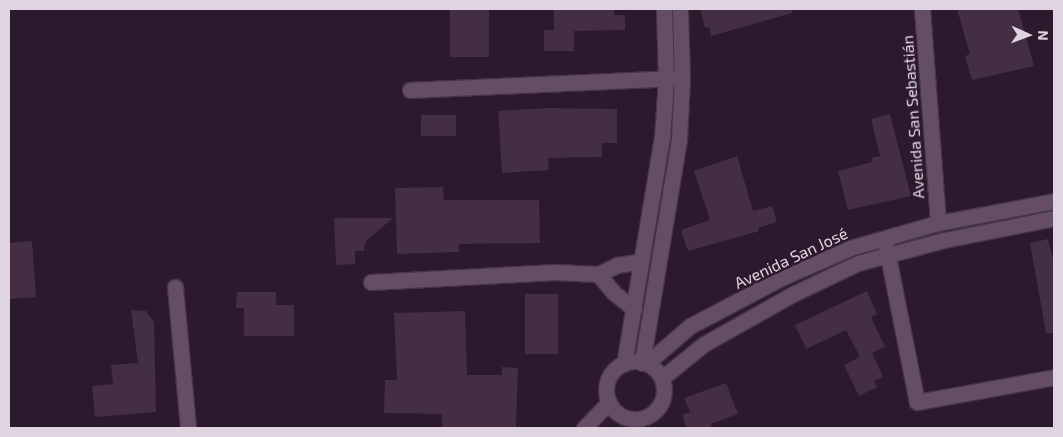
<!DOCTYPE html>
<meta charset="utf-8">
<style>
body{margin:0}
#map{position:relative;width:1063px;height:437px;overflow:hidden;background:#2c192d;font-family:"Exo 2",sans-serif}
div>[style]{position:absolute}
.building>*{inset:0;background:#432e43;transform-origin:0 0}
.roads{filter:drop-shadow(1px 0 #453646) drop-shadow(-1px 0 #453646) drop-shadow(0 1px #453646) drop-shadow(0 -1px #453646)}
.street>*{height:15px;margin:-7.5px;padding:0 7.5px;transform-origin:7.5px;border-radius:7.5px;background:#654e65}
.street>.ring{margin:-7.5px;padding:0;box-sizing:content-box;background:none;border:15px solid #654e65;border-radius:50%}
span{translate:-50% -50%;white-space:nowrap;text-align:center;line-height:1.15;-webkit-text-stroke:5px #2c192d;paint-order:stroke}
.street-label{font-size:16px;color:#e1d4e1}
.frame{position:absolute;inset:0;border:10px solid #e1d4e1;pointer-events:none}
.north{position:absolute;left:1003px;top:10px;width:50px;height:50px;-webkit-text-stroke:4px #2c192d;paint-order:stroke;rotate:92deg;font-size:14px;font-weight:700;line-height:20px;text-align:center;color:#e1d4e1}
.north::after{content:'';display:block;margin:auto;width:18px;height:22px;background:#e1d4e1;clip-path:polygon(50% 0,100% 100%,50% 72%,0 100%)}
</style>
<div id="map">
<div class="building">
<i style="left:450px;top:9px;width:39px;height:48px"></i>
<i style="clip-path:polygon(554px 9px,614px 9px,614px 15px,625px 15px,625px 30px,574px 31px,574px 51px,544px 51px,544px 30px,554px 30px)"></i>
<i style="clip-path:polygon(700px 9px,792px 9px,792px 13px,711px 36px,709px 27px,705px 28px)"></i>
<i style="clip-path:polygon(957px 9px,1018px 9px,1034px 66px,972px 80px,965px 56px,970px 54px)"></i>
<i style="clip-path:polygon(547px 108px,617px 109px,617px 143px,602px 143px,602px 157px,548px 158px,549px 170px,502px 173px,498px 111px)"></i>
<i style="clip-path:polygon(890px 114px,911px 196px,848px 210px,838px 171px,872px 162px,871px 158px,880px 156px,871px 119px)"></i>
<i style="left:421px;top:115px;width:35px;height:21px"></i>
<i style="clip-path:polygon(737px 156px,753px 211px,772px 206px,777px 222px,758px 228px,759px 231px,688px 251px,681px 230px,710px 220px,694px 171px)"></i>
<i style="clip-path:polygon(443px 187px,444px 200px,539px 200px,540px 243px,459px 244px,459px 252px,397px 254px,395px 188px)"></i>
<i style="clip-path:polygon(341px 218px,393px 218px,365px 242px,364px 251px,355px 251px,355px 264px,336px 265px,334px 219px)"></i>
<i style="clip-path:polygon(1048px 239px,1054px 264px,1054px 333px,1046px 333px,1030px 243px)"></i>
<i style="clip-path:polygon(32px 241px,36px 297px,9px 299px,9px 243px)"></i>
<i style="clip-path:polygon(867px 291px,877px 314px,871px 317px,885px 347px,872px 353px,883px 377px,874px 381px,877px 387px,859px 396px,844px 365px,860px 357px,846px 330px,806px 349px,795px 325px)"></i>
<i style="clip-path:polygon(237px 292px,276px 292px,276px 305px,294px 305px,294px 336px,244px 336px,244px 308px,236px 308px)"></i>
<i style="left:525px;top:294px;width:33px;height:60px"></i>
<i style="clip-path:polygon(131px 310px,146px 311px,154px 322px,156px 412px,95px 417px,92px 386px,113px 384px,111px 365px,138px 363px)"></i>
<i style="clip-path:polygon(465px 311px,467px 375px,502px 375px,502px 367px,518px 368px,516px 428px,442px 428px,442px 414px,384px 413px,385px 380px,397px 380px,394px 313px)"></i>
<i style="clip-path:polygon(726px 383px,738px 414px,711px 424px,712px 428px,687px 428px,682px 415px,690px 412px,684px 398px)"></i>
</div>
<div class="roads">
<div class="street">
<i style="left:922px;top:9px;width:215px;rotate:85.7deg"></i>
<i style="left:410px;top:90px;width:265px;rotate:-2.6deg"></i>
<i style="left:886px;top:246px;width:159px;rotate:78.8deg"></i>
<i style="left:917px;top:402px;width:139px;rotate:-10.3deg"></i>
<i style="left:598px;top:274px;width:23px;rotate:50deg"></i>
<i style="left:613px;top:292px;width:27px;rotate:39deg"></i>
<i style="left:371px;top:282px;width:184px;rotate:-3.1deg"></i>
<i style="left:555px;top:272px;width:43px;rotate:2.7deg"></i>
<i style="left:598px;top:274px;width:21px;rotate:-25deg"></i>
<i style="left:617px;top:265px;width:25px;rotate:-9deg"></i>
<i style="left:175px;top:287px;width:142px;rotate:84.7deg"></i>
<i class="ring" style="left:606px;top:361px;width:43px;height:43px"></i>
<i style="left:642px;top:363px;width:226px;rotate:-80.6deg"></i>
<i style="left:679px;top:140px;width:62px;rotate:-87.2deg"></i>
<i style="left:682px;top:78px;width:69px;rotate:-91.7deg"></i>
<i style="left:647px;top:363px;width:57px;rotate:-40.7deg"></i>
<i style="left:690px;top:326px;width:105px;rotate:-27.8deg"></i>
<i style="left:783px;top:277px;width:73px;rotate:-23.4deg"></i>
<i style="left:850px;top:248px;width:91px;rotate:-15.9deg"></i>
<i style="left:938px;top:223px;width:118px;rotate:-10.7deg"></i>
<i style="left:624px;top:364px;width:229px;rotate:-80.5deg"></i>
<i style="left:662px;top:138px;width:59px;rotate:-86.1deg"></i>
<i style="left:666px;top:79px;width:70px;rotate:-91.6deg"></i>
<i style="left:662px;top:378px;width:54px;rotate:-39deg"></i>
<i style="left:704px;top:344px;width:102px;rotate:-29.3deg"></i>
<i style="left:793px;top:294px;width:72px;rotate:-25.5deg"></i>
<i style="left:858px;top:263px;width:89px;rotate:-15deg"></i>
<i style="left:944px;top:240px;width:112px;rotate:-11.3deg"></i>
<i style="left:584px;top:428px;width:36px;rotate:-46deg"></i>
</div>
</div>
<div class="street-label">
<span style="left:913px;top:117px;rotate:-94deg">Avenida San Sebastián</span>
<span style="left:791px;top:258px;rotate:-25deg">Avenida San José</span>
</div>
<div class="frame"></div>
<div class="north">N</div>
</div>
